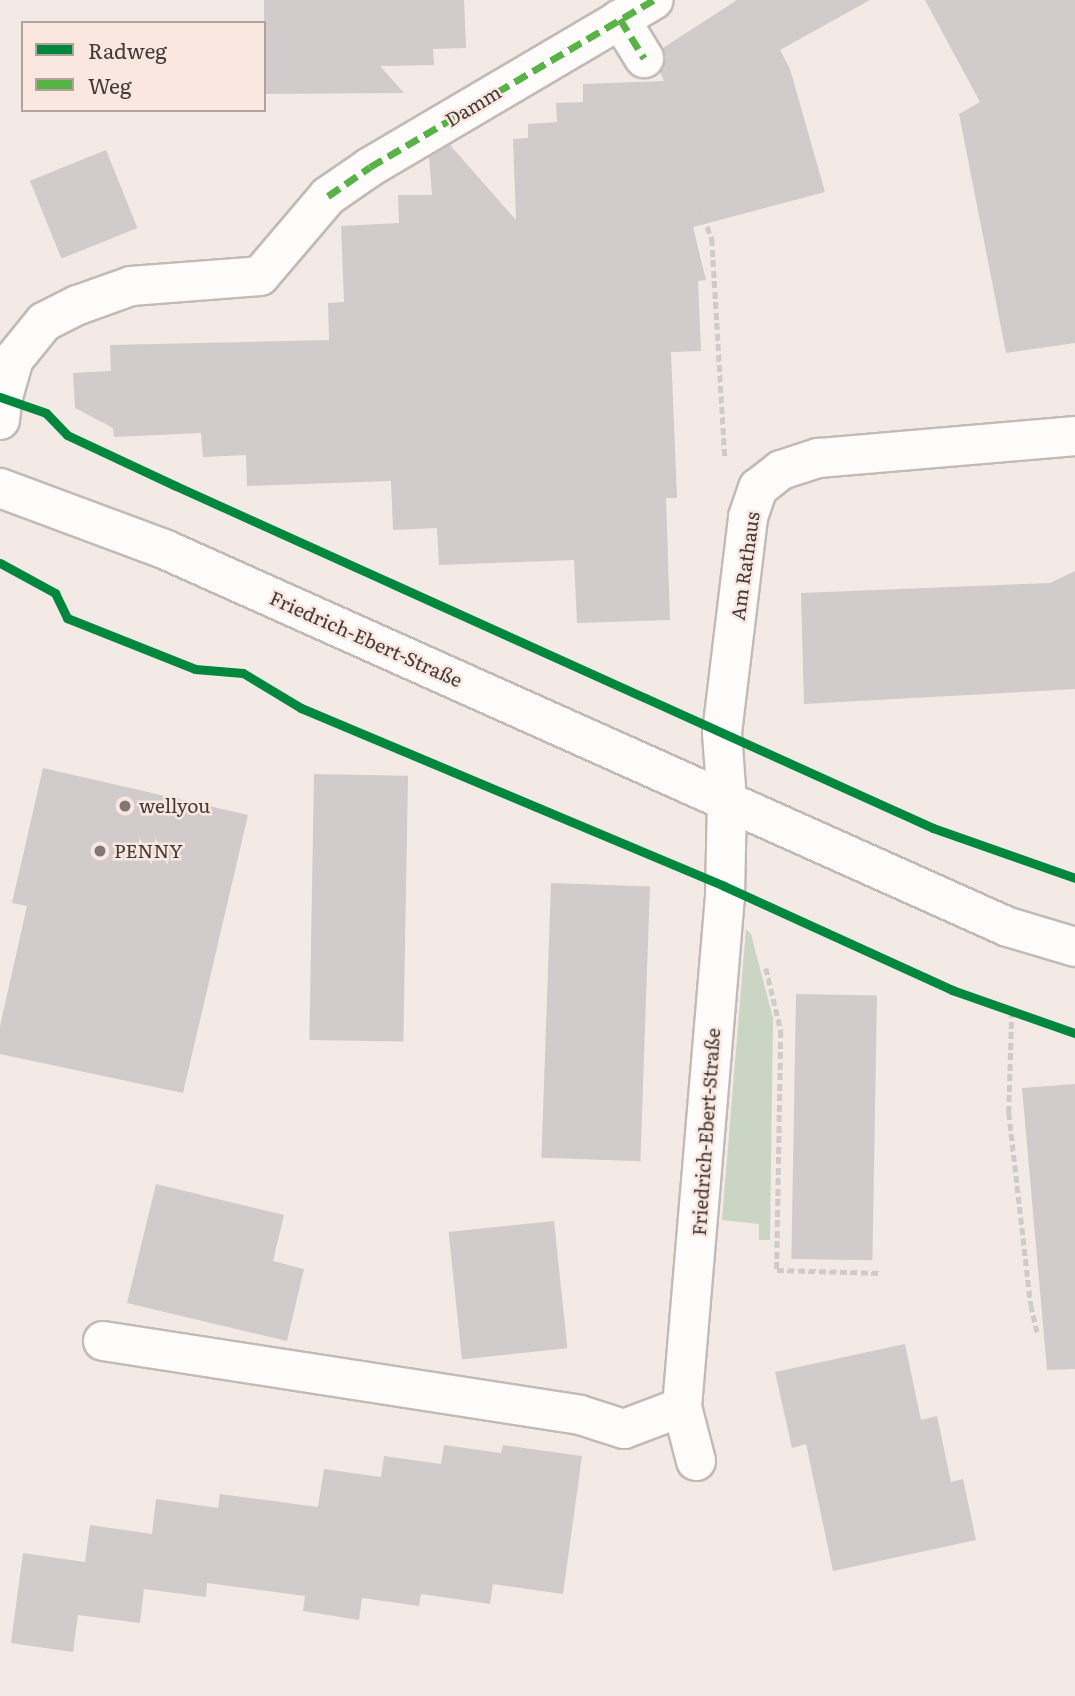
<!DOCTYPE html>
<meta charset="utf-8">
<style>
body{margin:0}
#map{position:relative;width:1075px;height:1696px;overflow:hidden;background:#f3eae6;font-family:Literata,serif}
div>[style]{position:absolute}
.green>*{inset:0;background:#cad6c3}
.building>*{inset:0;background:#d1cbcc;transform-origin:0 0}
.path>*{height:4.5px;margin-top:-2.25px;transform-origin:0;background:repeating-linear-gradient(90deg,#cfcbcb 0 7px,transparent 0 10.5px)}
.roads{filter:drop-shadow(2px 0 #c2bab7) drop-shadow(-2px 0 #c2bab7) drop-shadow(0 2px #c2bab7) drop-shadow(0 -2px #c2bab7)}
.minor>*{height:38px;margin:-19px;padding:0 19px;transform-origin:19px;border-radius:19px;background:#fdfcfb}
.major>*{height:38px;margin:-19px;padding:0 19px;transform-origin:19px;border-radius:19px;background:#fdfcfb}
.quiet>*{height:7px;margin-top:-3.5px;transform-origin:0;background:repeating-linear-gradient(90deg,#57b346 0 14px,transparent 0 21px)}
.cycleway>*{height:9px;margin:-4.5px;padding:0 4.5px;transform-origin:4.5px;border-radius:4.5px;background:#00873e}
.dots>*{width:19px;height:19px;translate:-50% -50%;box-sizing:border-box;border:4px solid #f9e7e0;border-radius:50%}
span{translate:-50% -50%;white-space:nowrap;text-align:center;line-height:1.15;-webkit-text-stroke:5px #f9e7e0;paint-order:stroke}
.street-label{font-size:19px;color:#423b38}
.poi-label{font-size:19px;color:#423b38}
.left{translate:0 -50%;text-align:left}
.legend{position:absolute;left:21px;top:21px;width:245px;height:91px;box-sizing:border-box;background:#f9e7e0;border:2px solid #b0a29d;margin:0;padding:9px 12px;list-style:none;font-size:21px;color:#423b38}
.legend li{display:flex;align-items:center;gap:14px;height:35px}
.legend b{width:35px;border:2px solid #b0a29d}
</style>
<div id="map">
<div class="green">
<i style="clip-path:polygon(746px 929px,751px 934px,773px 1018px,770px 1240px,759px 1240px,759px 1224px,722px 1220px)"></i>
</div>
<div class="building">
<i style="clip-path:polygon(264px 0,464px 0,466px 48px,433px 49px,434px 65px,380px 66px,404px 93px,264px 94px)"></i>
<i style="clip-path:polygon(737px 0,870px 0,780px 50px,790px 69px,825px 192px,693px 227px,706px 280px,698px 281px,701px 351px,671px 352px,677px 498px,666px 498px,670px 620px,577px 623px,574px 560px,439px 565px,437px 528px,393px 530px,391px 481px,247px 486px,246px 455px,203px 457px,201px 433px,114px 437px,113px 428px,75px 408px,73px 373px,111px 371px,110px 345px,329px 340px,328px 303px,344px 302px,341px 226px,399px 223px,398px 195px,432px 195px,429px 157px,450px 145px,516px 220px,513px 139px,528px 138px,528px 124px,557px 122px,556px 103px,583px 102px,583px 84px,664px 81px,660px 72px,666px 58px,663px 48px)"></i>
<i style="clip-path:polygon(925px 0,1075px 0,1075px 343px,1006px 353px,959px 114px,980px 102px)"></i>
<i style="left:106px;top:150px;width:84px;height:82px;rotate:68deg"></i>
<i style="clip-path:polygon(1075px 571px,1075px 689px,804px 704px,801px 593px,1050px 583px)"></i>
<i style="clip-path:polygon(43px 768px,248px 815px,183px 1093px,0 1054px,0 1026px,27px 906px,12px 903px)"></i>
<i style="left:314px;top:774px;width:94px;height:266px;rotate:1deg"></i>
<i style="left:551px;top:883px;width:99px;height:275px;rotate:2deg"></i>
<i style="left:796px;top:994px;width:81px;height:265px;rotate:1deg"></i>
<i style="clip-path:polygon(1075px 1084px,1075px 1369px,1047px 1370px,1022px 1088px)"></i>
<i style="clip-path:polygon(156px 1184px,284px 1215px,273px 1261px,304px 1269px,287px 1341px,127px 1303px)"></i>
<i style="left:554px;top:1221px;width:128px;height:106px;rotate:84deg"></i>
<i style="clip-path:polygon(905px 1344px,921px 1420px,937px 1416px,951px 1482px,963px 1479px,976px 1540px,833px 1571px,806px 1444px,792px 1448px,775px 1372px)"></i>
<i style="clip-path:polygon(444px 1445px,501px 1453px,503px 1445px,582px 1456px,563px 1594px,493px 1584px,490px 1604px,421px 1594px,419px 1606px,362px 1598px,359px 1620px,303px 1611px,305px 1596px,207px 1583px,206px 1597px,144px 1589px,140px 1623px,78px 1615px,73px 1652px,11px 1643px,23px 1553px,85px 1562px,90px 1525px,152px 1534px,156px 1499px,218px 1508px,220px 1494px,318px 1507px,324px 1469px,381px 1477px,384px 1456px,441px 1464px)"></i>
</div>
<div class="path">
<i style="left:1037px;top:0;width:67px;rotate:55.4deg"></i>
<i style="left:659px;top:99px;width:150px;rotate:69.3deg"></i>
<i style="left:712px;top:239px;width:219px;rotate:86.6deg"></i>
<i style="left:766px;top:968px;width:65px;rotate:76.6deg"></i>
<i style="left:781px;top:1031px;width:239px;rotate:91deg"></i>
<i style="left:777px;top:1270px;width:105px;rotate:1.6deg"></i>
<i style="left:1012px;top:1011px;width:102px;rotate:91.7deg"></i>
<i style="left:1009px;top:1113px;width:193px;rotate:83.5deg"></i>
<i style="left:1031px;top:1305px;width:28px;rotate:77deg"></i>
</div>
<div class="roads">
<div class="minor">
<i style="left:620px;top:19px;width:46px;rotate:58.4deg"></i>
<i style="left:0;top:420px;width:23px;rotate:-83deg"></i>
<i style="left:3px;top:397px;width:40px;rotate:-74deg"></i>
<i style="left:14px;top:359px;width:48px;rotate:-51deg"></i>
<i style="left:44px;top:322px;width:38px;rotate:-27deg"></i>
<i style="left:78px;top:305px;width:56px;rotate:-19.7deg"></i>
<i style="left:131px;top:286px;width:129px;rotate:-4.4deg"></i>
<i style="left:260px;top:276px;width:105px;rotate:-49.6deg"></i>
<i style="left:328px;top:196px;width:51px;rotate:-34.6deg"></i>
<i style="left:370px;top:167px;width:329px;rotate:-30.5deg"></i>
<i style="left:103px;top:1341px;width:483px;rotate:8.8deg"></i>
<i style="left:580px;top:1415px;width:46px;rotate:17.7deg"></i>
<i style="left:624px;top:1429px;width:62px;rotate:-20.8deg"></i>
<i style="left:696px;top:1461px;width:56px;rotate:-104.5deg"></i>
<i style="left:682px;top:1407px;width:513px;rotate:-85.19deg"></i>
<i style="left:725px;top:896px;width:95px;rotate:-88.8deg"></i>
<i style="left:727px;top:801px;width:68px;rotate:-94.2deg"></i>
<i style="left:722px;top:733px;width:218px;rotate:-83.1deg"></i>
<i style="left:748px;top:517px;width:31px;rotate:-71deg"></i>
<i style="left:758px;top:488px;width:29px;rotate:-38deg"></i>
<i style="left:781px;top:470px;width:40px;rotate:-18deg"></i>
<i style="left:819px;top:458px;width:257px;rotate:-4.9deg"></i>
</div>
<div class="major">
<i style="left:0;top:488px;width:175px;rotate:20.4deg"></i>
<i style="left:164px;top:549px;width:925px;rotate:24.13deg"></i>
<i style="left:1008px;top:927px;width:70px;rotate:16.6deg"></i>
</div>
</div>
<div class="quiet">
<i style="left:620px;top:19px;width:46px;rotate:58.4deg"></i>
<i style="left:328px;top:196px;width:51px;rotate:-34.6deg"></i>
<i style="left:370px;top:167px;width:329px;rotate:-30.5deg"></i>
</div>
<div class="cycleway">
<i style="left:0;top:397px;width:49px;rotate:19.2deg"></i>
<i style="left:46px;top:413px;width:30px;rotate:46deg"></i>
<i style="left:67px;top:435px;width:120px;rotate:25.1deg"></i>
<i style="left:176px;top:486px;width:831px;rotate:24.31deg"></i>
<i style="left:933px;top:828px;width:151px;rotate:19.4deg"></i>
<i style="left:0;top:563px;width:63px;rotate:28.6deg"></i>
<i style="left:55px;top:593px;width:28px;rotate:64deg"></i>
<i style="left:67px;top:618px;width:138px;rotate:21.7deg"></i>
<i style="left:195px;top:669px;width:48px;rotate:4.8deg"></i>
<i style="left:243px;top:673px;width:68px;rotate:31.1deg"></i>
<i style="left:301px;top:708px;width:459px;rotate:22.8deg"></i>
<i style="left:724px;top:886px;width:251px;rotate:24.5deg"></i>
<i style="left:952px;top:990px;width:130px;rotate:19.3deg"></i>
</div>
<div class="dots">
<i style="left:125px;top:806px;background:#807875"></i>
<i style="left:100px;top:851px;background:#807875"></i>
</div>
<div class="street-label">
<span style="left:473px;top:106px;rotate:-31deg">Damm</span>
<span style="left:745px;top:566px;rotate:-82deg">Am Rathaus</span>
<span style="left:366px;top:639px;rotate:24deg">Friedrich-Ebert-Straße</span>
<span style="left:706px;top:1132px;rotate:-86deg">Friedrich-Ebert-Straße</span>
</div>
<div class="poi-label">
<span class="left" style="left:139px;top:806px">wellyou</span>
<span class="left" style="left:114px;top:851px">PENNY</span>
</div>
<ul class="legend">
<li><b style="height:9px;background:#00873e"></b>Radweg</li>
<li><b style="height:9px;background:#57b346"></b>Weg</li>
</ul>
</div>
